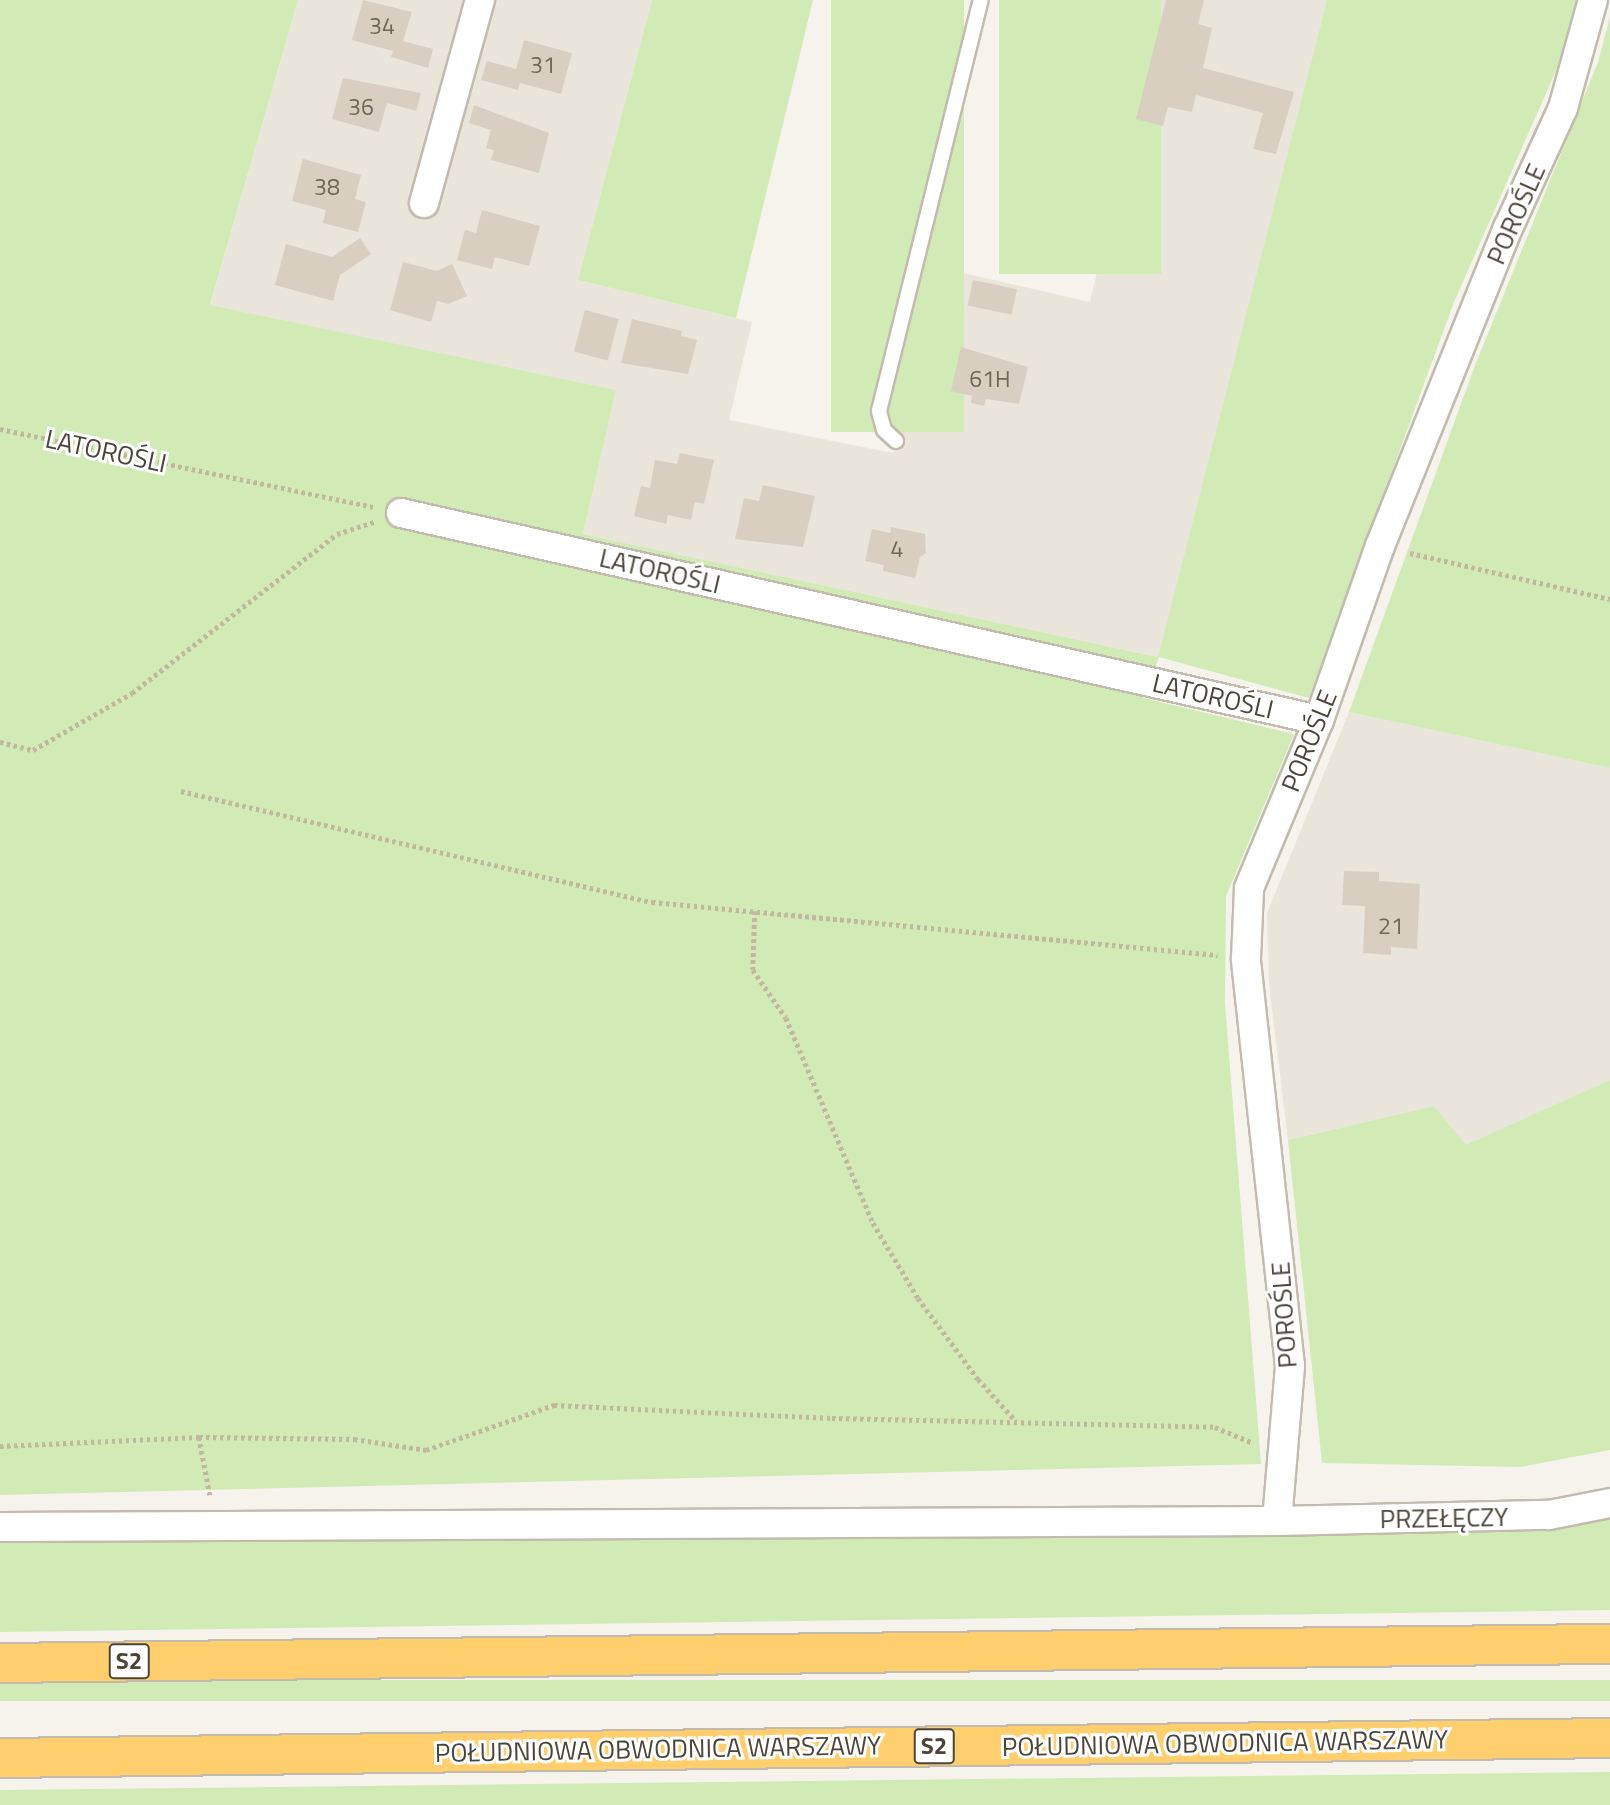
<!DOCTYPE html>
<meta charset="utf-8">
<style>
body{margin:0}
#map{position:relative;width:1610px;height:1805px;overflow:hidden;background:#f6f3ec;font-family:"Titillium Web",sans-serif}
div>[style]{position:absolute}
.residential>*{inset:0;background:#eae5da}
.green>*{inset:0;background:#d2eab5;transform-origin:0 0}
.building>*{inset:0;background:#d8cfc1;transform-origin:0 0}
.path>*{height:4.5px;margin-top:-2.25px;transform-origin:0;background:repeating-linear-gradient(90deg,#c4b79f 0 3.5px,transparent 0 7px)}
.roads{filter:drop-shadow(2px 0 #c2bbae) drop-shadow(-2px 0 #c2bbae) drop-shadow(0 2px #c2bbae) drop-shadow(0 -2px #c2bbae)}
.service>*{height:14px;margin:-7px;padding:0 7px;transform-origin:7px;border-radius:7px;background:#fff}
.minor>*{height:28px;margin:-14px;padding:0 14px;transform-origin:14px;border-radius:14px;background:#fff}
.motorway>*{height:38px;margin:-19px;padding:0 19px;transform-origin:19px;border-radius:19px;background:#ffcf6e}
span{translate:-50% -50%;white-space:nowrap;text-align:center;line-height:1.15;-webkit-text-stroke:6px #fff;paint-order:stroke}
.number-label{font-size:23px;color:#6e675b}
.number-label span{-webkit-text-stroke-width:0}
.shield-label span{padding:2px 5px;background:#fff;border:2px solid;border-radius:5px;-webkit-text-stroke-width:0}
.shield-label{font-size:24px;color:#4b4439;font-weight:700}
.street-label{font-size:26px;color:#4b4439}
</style>
<div id="map">
<div class="residential">
<i style="clip-path:polygon(298px 0,652px 0,578px 280px,752px 322px,729px 420px,893px 453px,937px 267px,1090px 302px,1161px 0,1327px 0,1159px 657px,583px 534px,616px 390px,210px 306px)"></i>
<i style="clip-path:polygon(1349px 712px,1610px 768px,1610px 1080px,1466px 1146px,1434px 1106px,1288px 1140px,1269px 984px,1267px 913px)"></i>
</div>
<div class="green">
<i style="clip-path:polygon(0 0,298px 0,210px 305px,616px 390px,583px 534px,1158px 657px,1327px 0,1576px 0,1566px 48px,1454px 302px,1309px 698px,1159px 657px,1143px 698px,1294px 734px,1226px 896px,1225px 1003px,1261px 1464px,0 1495px)"></i>
<i style="clip-path:polygon(652px 0,813px 0,736px 318px,578px 280px)"></i>
<i style="left:831px;top:0;width:133px;height:432px"></i>
<i style="left:999px;top:0;width:162px;height:274px"></i>
<i style="clip-path:polygon(1610px 17px,1610px 768px,1349px 712px,1474px 368px,1598px 62px)"></i>
<i style="clip-path:polygon(1610px 1080px,1610px 1450px,1520px 1467px,1322px 1463px,1288px 1140px,1434px 1106px,1466px 1145px)"></i>
<i style="clip-path:polygon(1610px 1518px,1610px 1610px,0 1632px,0 1540px,1396px 1535px,1542px 1529px)"></i>
<i style="left:1610px;top:1680px;width:21px;height:1610px;rotate:90deg"></i>
<i style="clip-path:polygon(1610px 1772px,1610px 1805px,0 1805px,0 1790px)"></i>
</div>
<div class="building">
<i style="clip-path:polygon(363px 0,412px 12px,403px 41px,433px 49px,428px 68px,391px 57px,393px 51px,352px 40px)"></i>
<i style="clip-path:polygon(1166px 0,1204px 0,1198px 24px,1212px 28px,1203px 68px,1294px 92px,1276px 154px,1253px 149px,1263px 113px,1196px 95px,1192px 112px,1168px 107px,1163px 126px,1136px 119px)"></i>
<i style="clip-path:polygon(524px 40px,572px 53px,561px 94px,520px 83px,518px 90px,481px 80px,487px 61px,516px 69px)"></i>
<i style="clip-path:polygon(343px 78px,421px 93px,416px 111px,387px 103px,379px 132px,332px 119px)"></i>
<i style="clip-path:polygon(474px 105px,549px 133px,539px 173px,491px 160px,494px 150px,486px 148px,491px 130px,469px 123px)"></i>
<i style="clip-path:polygon(303px 159px,361px 175px,355px 199px,366px 202px,358px 232px,323px 223px,326px 210px,292px 201px)"></i>
<i style="clip-path:polygon(482px 210px,540px 226px,529px 266px,495px 257px,492px 269px,457px 260px,465px 230px,476px 233px)"></i>
<i style="clip-path:polygon(360px 238px,371px 254px,340px 275px,333px 301px,275px 285px,286px 244px,332px 257px)"></i>
<i style="clip-path:polygon(403px 262px,437px 271px,452px 264px,467px 296px,448px 304px,437px 301px,431px 322px,390px 310px)"></i>
<i style="left:973px;top:280px;width:45px;height:26px;rotate:12deg"></i>
<i style="left:585px;top:310px;width:35px;height:43px;rotate:15deg"></i>
<i style="clip-path:polygon(632px 319px,682px 331px,681px 336px,697px 340px,688px 374px,621px 363px)"></i>
<i style="clip-path:polygon(961px 347px,1028px 367px,1019px 404px,986px 399px,984px 406px,971px 403px,972px 396px,951px 391px)"></i>
<i style="clip-path:polygon(680px 453px,714px 460px,704px 504px,695px 502px,691px 520px,668px 515px,666px 524px,634px 516px,641px 486px,650px 488px,655px 460px,677px 464px)"></i>
<i style="clip-path:polygon(763px 485px,815px 496px,803px 547px,735px 539px,744px 498px,759px 501px)"></i>
<i style="clip-path:polygon(891px 527px,925px 534px,926px 553px,920px 557px,915px 578px,883px 571px,884px 565px,865px 561px,872px 529px,890px 533px)"></i>
<i style="clip-path:polygon(1344px 871px,1379px 872px,1379px 881px,1420px 884px,1417px 949px,1391px 947px,1391px 955px,1363px 953px,1365px 906px,1342px 905px)"></i>
</div>
<div class="path">
<i style="left:0;top:429px;width:381px;rotate:11.8deg"></i>
<i style="left:1410px;top:553px;width:205px;rotate:13deg"></i>
<i style="left:0;top:742px;width:34px;rotate:14deg"></i>
<i style="left:33px;top:750px;width:114px;rotate:-29.9deg"></i>
<i style="left:132px;top:693px;width:259px;rotate:-37.8deg"></i>
<i style="left:337px;top:534px;width:39px;rotate:-18deg"></i>
<i style="left:181px;top:791px;width:484px;rotate:13.3deg"></i>
<i style="left:652px;top:902px;width:568px;rotate:5.35deg"></i>
<i style="left:755px;top:911px;width:59px;rotate:91.9deg"></i>
<i style="left:753px;top:970px;width:58px;rotate:55.5deg"></i>
<i style="left:786px;top:1018px;width:223px;rotate:67deg"></i>
<i style="left:873px;top:1223px;width:87px;rotate:59deg"></i>
<i style="left:918px;top:1298px;width:101px;rotate:53.5deg"></i>
<i style="left:978px;top:1379px;width:57px;rotate:47.9deg"></i>
<i style="left:199px;top:1437px;width:155px;rotate:0.7deg"></i>
<i style="left:354px;top:1439px;width:73px;rotate:8.7deg"></i>
<i style="left:426px;top:1450px;width:136px;rotate:-19.4deg"></i>
<i style="left:554px;top:1405px;width:278px;rotate:2.7deg"></i>
<i style="left:832px;top:1418px;width:383px;rotate:1.3deg"></i>
<i style="left:1215px;top:1427px;width:41px;rotate:22.8deg"></i>
<i style="left:0;top:1446px;width:199px;rotate:-2.6deg"></i>
<i style="left:199px;top:1437px;width:59px;rotate:79.3deg"></i>
</div>
<div class="roads">
<div class="service">
<i style="left:896px;top:441px;width:16px;rotate:-137deg"></i>
<i style="left:884px;top:430px;width:20px;rotate:-105deg"></i>
<i style="left:879px;top:411px;width:423px;rotate:-76.1deg"></i>
</div>
<div class="minor">
<i style="left:424px;top:203px;width:211px;rotate:-74.6deg"></i>
<i style="left:401px;top:513px;width:941px;rotate:12.71deg"></i>
<i style="left:1277px;top:1521px;width:156px;rotate:-85.2deg"></i>
<i style="left:1290px;top:1366px;width:410px;rotate:-96.2deg"></i>
<i style="left:1246px;top:958px;width:70px;rotate:-87.5deg"></i>
<i style="left:1249px;top:888px;width:182px;rotate:-67.4deg"></i>
<i style="left:1319px;top:720px;width:184px;rotate:-70.7deg"></i>
<i style="left:1380px;top:546px;width:343px;rotate:-68.1deg"></i>
<i style="left:1508px;top:228px;width:132px;rotate:-65.4deg"></i>
<i style="left:1563px;top:108px;width:112px;rotate:-74.5deg"></i>
<i style="left:0;top:1527px;width:1277px;rotate:-0.27deg"></i>
<i style="left:1277px;top:1521px;width:272px;rotate:-1.3deg"></i>
<i style="left:1549px;top:1515px;width:62px;rotate:-11.1deg"></i>
</div>
<div class="motorway">
<i style="left:0;top:1663px;width:1610px;rotate:-0.68deg"></i>
<i style="left:0;top:1758px;width:1610px;rotate:-0.71deg"></i>
</div>
</div>
<div class="number-label">
<span style="left:382px;top:26px">34</span>
<span style="left:543px;top:65px">31</span>
<span style="left:361px;top:107px">36</span>
<span style="left:327px;top:187px">38</span>
<span style="left:990px;top:379px">61H</span>
<span style="left:897px;top:549px">4</span>
<span style="left:1391px;top:926px">21</span>
</div>
<div class="shield-label">
<span style="left:129px;top:1661px">S2</span>
<span style="left:934px;top:1746px">S2</span>
</div>
<div class="street-label">
<span style="left:1516px;top:214px;rotate:-66deg">POROŚLE</span>
<span style="left:106px;top:451px;rotate:12deg">LATOROŚLI</span>
<span style="left:660px;top:571px;rotate:13deg">LATOROŚLI</span>
<span style="left:1213px;top:696px;rotate:13deg">LATOROŚLI</span>
<span style="left:1309px;top:741px;rotate:-68deg">POROŚLE</span>
<span style="left:1284px;top:1315px;rotate:-94deg">POROŚLE</span>
<span style="left:1444px;top:1518px;rotate:-1deg">PRZEŁĘCZY</span>
<span style="left:1225px;top:1743px;rotate:-1deg">POŁUDNIOWA OBWODNICA WARSZAWY</span>
<span style="left:658px;top:1749px;rotate:-1deg">POŁUDNIOWA OBWODNICA WARSZAWY</span>
</div>
</div>
